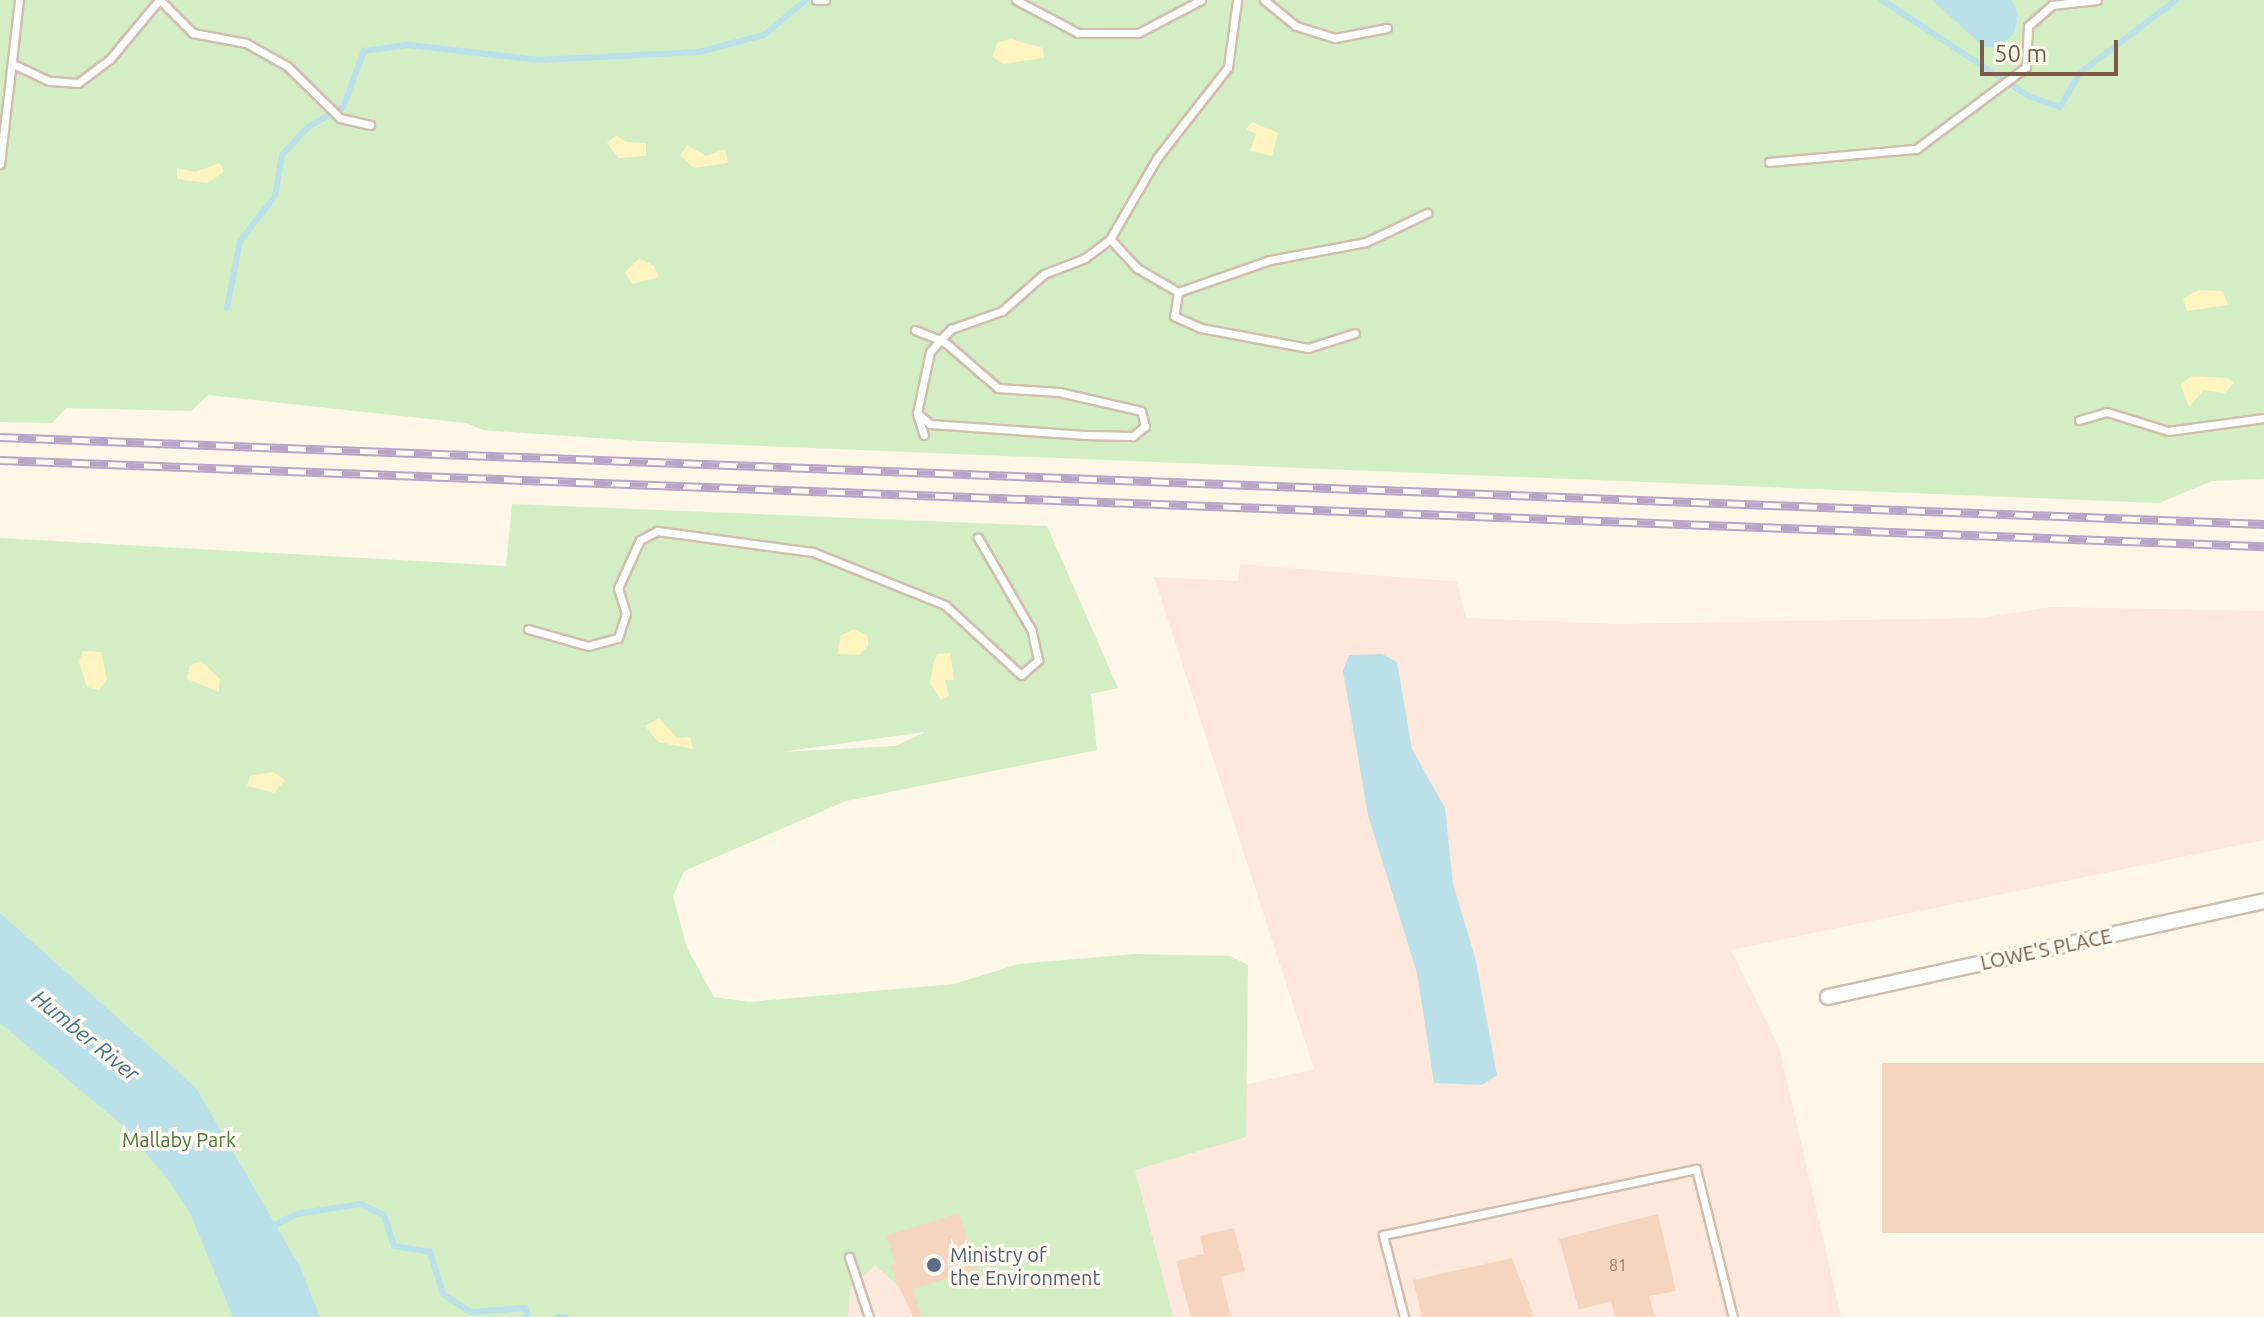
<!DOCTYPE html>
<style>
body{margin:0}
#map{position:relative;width:2264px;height:1317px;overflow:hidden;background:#fef6e7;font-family:Ubuntu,sans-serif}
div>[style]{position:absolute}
.commercial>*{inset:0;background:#fee7db}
.green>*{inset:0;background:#d3edc4}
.sand>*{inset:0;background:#fff3c0}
.water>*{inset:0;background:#bae1e9}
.stream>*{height:6px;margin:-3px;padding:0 3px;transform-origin:3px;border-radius:3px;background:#bae1e9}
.building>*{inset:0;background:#f5d5bd;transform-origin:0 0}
.roads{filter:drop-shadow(2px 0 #d1beac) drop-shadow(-2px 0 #d1beac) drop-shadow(0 2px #d1beac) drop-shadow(0 -2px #d1beac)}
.service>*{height:7px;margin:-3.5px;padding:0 3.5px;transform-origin:3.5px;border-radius:3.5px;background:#fff}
.minor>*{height:14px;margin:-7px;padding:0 7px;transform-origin:7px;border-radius:7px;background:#fff}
.rail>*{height:9px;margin-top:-4.5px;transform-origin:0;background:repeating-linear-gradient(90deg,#fff9ef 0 18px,#b9a4c9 0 36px);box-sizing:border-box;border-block:2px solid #b9a4c9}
.dots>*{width:22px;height:22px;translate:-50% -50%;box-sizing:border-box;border:4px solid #fff9ef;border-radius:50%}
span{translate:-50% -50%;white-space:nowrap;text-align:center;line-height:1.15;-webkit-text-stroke:7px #fff9ef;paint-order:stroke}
.number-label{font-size:16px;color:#997a66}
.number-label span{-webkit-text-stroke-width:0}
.street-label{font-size:20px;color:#7a5c49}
.park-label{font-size:20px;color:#4d7a3d}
.service-label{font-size:20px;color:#4e5e75}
.left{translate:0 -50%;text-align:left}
.water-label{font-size:22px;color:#3f7887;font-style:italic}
.scale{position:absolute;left:1980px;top:40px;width:138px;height:36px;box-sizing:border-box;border:4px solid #7a5c49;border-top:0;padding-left:10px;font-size:24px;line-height:28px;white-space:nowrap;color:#7a5c49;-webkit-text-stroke:6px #fff9ef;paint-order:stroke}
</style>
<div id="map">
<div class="commercial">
<i style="clip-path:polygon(1240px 564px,1457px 582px,1466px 618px,1617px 624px,1981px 618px,2051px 607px,2264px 611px,2264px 840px,1731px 950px,1779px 1047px,1841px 1317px,484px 1317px,470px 1266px,1314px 1069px,1154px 577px,1238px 581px)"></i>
</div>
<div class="green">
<i style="clip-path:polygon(0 0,2264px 0,2264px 479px,2212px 481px,2159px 503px,640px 441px,483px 430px,466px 423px,208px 395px,191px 411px,66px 408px,52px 423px,0 422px)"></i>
<i style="clip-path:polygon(evenodd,512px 504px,1047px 526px,1118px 688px,1091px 694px,1097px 750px,846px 801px,684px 871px,673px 896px,687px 948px,714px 997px,749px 1002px,954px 984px,1018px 964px,1134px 954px,1230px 956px,1248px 965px,1246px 1137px,1135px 1170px,1173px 1317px,919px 1317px,908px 1295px,875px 1265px,850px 1288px,848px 1317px,0 1317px,0 538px,506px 566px,512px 504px,924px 733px,895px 746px,781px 752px,924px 732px,924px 733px)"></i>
</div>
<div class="sand">
<i style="clip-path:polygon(1011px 39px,1043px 48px,1044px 58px,1003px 64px,992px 57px,997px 43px)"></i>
<i style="clip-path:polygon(1252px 122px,1278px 133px,1272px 156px,1250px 151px,1256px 134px,1246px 129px)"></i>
<i style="clip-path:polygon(616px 135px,626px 142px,646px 143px,646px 156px,618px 158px,607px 143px)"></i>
<i style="clip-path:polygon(687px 145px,706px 156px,725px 149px,728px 163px,694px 168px,680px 156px)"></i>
<i style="clip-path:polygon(220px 163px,224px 172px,207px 183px,177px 179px,177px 168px,195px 172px)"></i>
<i style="clip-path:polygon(640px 258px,654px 266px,659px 277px,632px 284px,625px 272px)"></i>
<i style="clip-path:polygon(2199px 290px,2223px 291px,2228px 305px,2187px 311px,2183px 298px)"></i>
<i style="clip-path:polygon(2191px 376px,2227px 378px,2234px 383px,2225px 393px,2204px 390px,2189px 407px,2181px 385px)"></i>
<i style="clip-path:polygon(854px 629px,868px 636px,868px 646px,859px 655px,838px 654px,840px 636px)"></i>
<i style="clip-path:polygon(83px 651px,101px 652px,107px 679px,99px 690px,87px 687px,79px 661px)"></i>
<i style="clip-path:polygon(950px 653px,954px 680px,945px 680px,949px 696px,941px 700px,930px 683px,933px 664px,937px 654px)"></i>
<i style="clip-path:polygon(201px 661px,220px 679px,219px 692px,187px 679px,190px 665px)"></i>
<i style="clip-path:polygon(659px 718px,677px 738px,690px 737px,693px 749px,658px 742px,645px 726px)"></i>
<i style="clip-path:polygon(273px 772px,285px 780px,274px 793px,247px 786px,250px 776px)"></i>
</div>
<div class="water">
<i style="clip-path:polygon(1932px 0,2012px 0,2018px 14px,2014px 34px,2000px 46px,1984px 47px)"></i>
<i style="clip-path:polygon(1382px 654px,1397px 662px,1412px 749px,1445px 808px,1453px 884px,1475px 957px,1497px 1075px,1482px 1085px,1434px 1083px,1417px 973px,1368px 815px,1343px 671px,1349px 655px)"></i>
<i style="clip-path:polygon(0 913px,196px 1088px,300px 1267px,320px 1317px,233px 1317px,190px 1213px,167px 1178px,120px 1123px,0 1023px)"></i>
</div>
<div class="stream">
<i style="left:1882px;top:0;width:175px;rotate:33.3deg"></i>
<i style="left:2028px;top:96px;width:34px;rotate:19deg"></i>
<i style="left:2060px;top:107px;width:39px;rotate:-60deg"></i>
<i style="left:2080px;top:73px;width:121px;rotate:-37.2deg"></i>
<i style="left:227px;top:308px;width:68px;rotate:-79deg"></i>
<i style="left:240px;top:241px;width:57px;rotate:-52.1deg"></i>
<i style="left:275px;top:196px;width:42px;rotate:-80.3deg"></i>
<i style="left:282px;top:155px;width:38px;rotate:-47deg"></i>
<i style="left:308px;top:127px;width:40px;rotate:-29.7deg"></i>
<i style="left:343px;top:107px;width:60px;rotate:-69.4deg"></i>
<i style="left:364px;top:51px;width:44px;rotate:-7.8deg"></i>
<i style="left:408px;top:45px;width:133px;rotate:6.5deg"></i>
<i style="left:540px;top:60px;width:159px;rotate:-2.9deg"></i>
<i style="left:699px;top:52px;width:67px;rotate:-14.7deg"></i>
<i style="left:764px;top:35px;width:55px;rotate:-39.8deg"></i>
<i style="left:271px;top:1227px;width:28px;rotate:-27deg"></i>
<i style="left:296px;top:1214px;width:66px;rotate:-8.7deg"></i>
<i style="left:361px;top:1204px;width:25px;rotate:26deg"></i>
<i style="left:384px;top:1215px;width:33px;rotate:72deg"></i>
<i style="left:394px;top:1246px;width:36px;rotate:9deg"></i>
<i style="left:430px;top:1252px;width:44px;rotate:72.8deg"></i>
<i style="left:443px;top:1294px;width:33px;rotate:33deg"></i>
<i style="left:471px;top:1312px;width:54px;rotate:-4.2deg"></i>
<i style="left:525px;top:1308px;width:9px;rotate:72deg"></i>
<i style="left:558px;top:1317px;width:8px"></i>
</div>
<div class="building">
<i style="left:2264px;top:1063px;width:170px;height:382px;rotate:90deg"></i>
<i style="clip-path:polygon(959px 1213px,977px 1269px,913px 1289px,922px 1317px,913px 1317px,890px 1266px,895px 1264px,886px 1236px)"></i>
<i style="clip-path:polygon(1658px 1214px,1676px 1291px,1649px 1296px,1655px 1317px,1615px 1317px,1611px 1301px,1579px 1310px,1559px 1239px)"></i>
<i style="clip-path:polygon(1234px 1228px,1245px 1271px,1221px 1277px,1231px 1317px,1191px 1317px,1176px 1261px,1204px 1254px,1200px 1236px)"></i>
<i style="clip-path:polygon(1512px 1258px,1534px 1317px,1422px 1317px,1413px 1280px)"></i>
</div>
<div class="roads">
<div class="service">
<i style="left:160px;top:0;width:47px;rotate:45deg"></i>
<i style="left:193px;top:33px;width:54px;rotate:10.7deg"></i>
<i style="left:246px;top:43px;width:47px;rotate:29.3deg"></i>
<i style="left:287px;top:66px;width:74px;rotate:44.5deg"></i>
<i style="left:340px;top:118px;width:31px;rotate:13deg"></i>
<i style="left:816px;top:0;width:9px"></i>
<i style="left:1016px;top:0;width:70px;rotate:28deg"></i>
<i style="left:1078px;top:33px;width:60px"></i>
<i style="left:1138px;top:33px;width:71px;rotate:-27.6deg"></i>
<i style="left:1264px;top:0;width:41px;rotate:39.1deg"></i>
<i style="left:1296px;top:26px;width:41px;rotate:17.1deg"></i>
<i style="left:1335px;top:38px;width:53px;rotate:-10.9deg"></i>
<i style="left:15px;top:65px;width:38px;rotate:25deg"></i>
<i style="left:50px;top:81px;width:28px;rotate:4deg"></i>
<i style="left:78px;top:83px;width:40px;rotate:-37deg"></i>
<i style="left:110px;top:59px;width:77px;rotate:-50.3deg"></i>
<i style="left:1769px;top:162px;width:148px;rotate:-5.1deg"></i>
<i style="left:1916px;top:149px;width:137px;rotate:-36.7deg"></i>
<i style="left:2026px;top:67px;width:41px;rotate:-87.2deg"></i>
<i style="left:2028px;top:26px;width:32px;rotate:-41deg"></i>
<i style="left:2052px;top:5px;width:45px;rotate:-6.3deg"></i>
<i style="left:0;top:164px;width:165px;rotate:-83.4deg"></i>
<i style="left:1110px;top:239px;width:40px;rotate:47deg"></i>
<i style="left:1137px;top:268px;width:48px;rotate:30.3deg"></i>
<i style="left:1178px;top:292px;width:24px;rotate:99deg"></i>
<i style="left:1174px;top:316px;width:30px;rotate:24deg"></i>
<i style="left:1201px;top:328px;width:109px;rotate:10.6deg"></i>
<i style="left:1308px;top:348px;width:49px;rotate:-17.7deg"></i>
<i style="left:1178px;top:292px;width:97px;rotate:-19.2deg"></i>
<i style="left:1270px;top:260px;width:98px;rotate:-10.6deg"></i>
<i style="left:1366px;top:242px;width:68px;rotate:-25.4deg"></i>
<i style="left:915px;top:330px;width:27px;rotate:22deg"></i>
<i style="left:940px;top:340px;width:8px;rotate:30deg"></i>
<i style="left:947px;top:344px;width:67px;rotate:40.8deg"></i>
<i style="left:998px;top:388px;width:61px;rotate:3.8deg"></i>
<i style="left:1059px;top:392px;width:84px;rotate:13deg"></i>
<i style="left:1141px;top:411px;width:16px;rotate:75deg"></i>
<i style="left:1145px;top:426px;width:16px;rotate:140deg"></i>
<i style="left:1133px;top:436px;width:48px;rotate:-178.8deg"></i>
<i style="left:1085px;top:435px;width:155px;rotate:-175.9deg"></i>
<i style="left:930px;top:424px;width:17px;rotate:-140deg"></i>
<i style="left:917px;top:413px;width:62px;rotate:-78deg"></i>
<i style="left:930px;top:352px;width:16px;rotate:-50deg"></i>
<i style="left:940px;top:340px;width:16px;rotate:-45deg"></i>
<i style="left:951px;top:329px;width:54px;rotate:-19.4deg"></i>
<i style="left:1002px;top:311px;width:56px;rotate:-41.4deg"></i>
<i style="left:1044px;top:274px;width:44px;rotate:-21.3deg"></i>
<i style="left:1085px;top:258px;width:31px;rotate:-37deg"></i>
<i style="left:1110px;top:239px;width:94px;rotate:-59.9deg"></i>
<i style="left:1157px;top:158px;width:115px;rotate:-52deg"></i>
<i style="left:1228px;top:67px;width:68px;rotate:-82.3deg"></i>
<i style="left:917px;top:414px;width:22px;rotate:72deg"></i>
<i style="left:2079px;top:420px;width:29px;rotate:-16deg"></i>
<i style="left:2107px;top:412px;width:64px;rotate:17.3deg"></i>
<i style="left:2168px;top:431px;width:97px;rotate:-7.7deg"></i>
<i style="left:528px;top:629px;width:62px;rotate:15.8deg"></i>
<i style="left:588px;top:646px;width:31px;rotate:-15deg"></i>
<i style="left:618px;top:638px;width:25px;rotate:-72deg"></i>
<i style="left:626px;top:614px;width:27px;rotate:-107deg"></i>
<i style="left:618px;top:588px;width:53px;rotate:-65.4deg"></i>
<i style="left:640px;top:540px;width:19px;rotate:-28deg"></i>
<i style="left:657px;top:531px;width:157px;rotate:7.7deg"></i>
<i style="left:813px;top:552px;width:142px;rotate:21.9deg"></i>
<i style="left:945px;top:605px;width:103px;rotate:42.6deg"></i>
<i style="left:1021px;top:675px;width:23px;rotate:-41deg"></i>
<i style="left:1038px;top:660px;width:30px;rotate:-102deg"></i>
<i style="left:1032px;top:631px;width:108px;rotate:-120.1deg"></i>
<i style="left:849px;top:1257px;width:63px;rotate:71.6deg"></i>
<i style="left:1404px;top:1317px;width:85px;rotate:-104.4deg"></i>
<i style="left:1383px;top:1235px;width:320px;rotate:-11.9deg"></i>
<i style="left:1696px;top:1169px;width:153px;rotate:76deg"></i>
</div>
<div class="minor">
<i style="left:1828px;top:997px;width:446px;rotate:-12.4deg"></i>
</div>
</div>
<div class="rail">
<i style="left:0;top:437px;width:2266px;rotate:2.2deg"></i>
<i style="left:0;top:460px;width:2266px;rotate:2.18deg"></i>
</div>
<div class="dots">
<i style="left:934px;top:1265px;background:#5c6f8a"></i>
</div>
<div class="number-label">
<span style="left:1618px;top:1265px">81</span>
</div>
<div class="street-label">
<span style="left:2046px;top:949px;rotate:-12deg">LOWE'S PLACE</span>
</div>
<div class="park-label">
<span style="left:179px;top:1139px">Mallaby Park</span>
</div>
<div class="service-label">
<span class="left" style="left:950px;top:1266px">Ministry of<br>the Environment</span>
</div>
<div class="water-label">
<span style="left:86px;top:1035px;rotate:39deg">Humber River</span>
</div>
<div class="scale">50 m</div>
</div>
